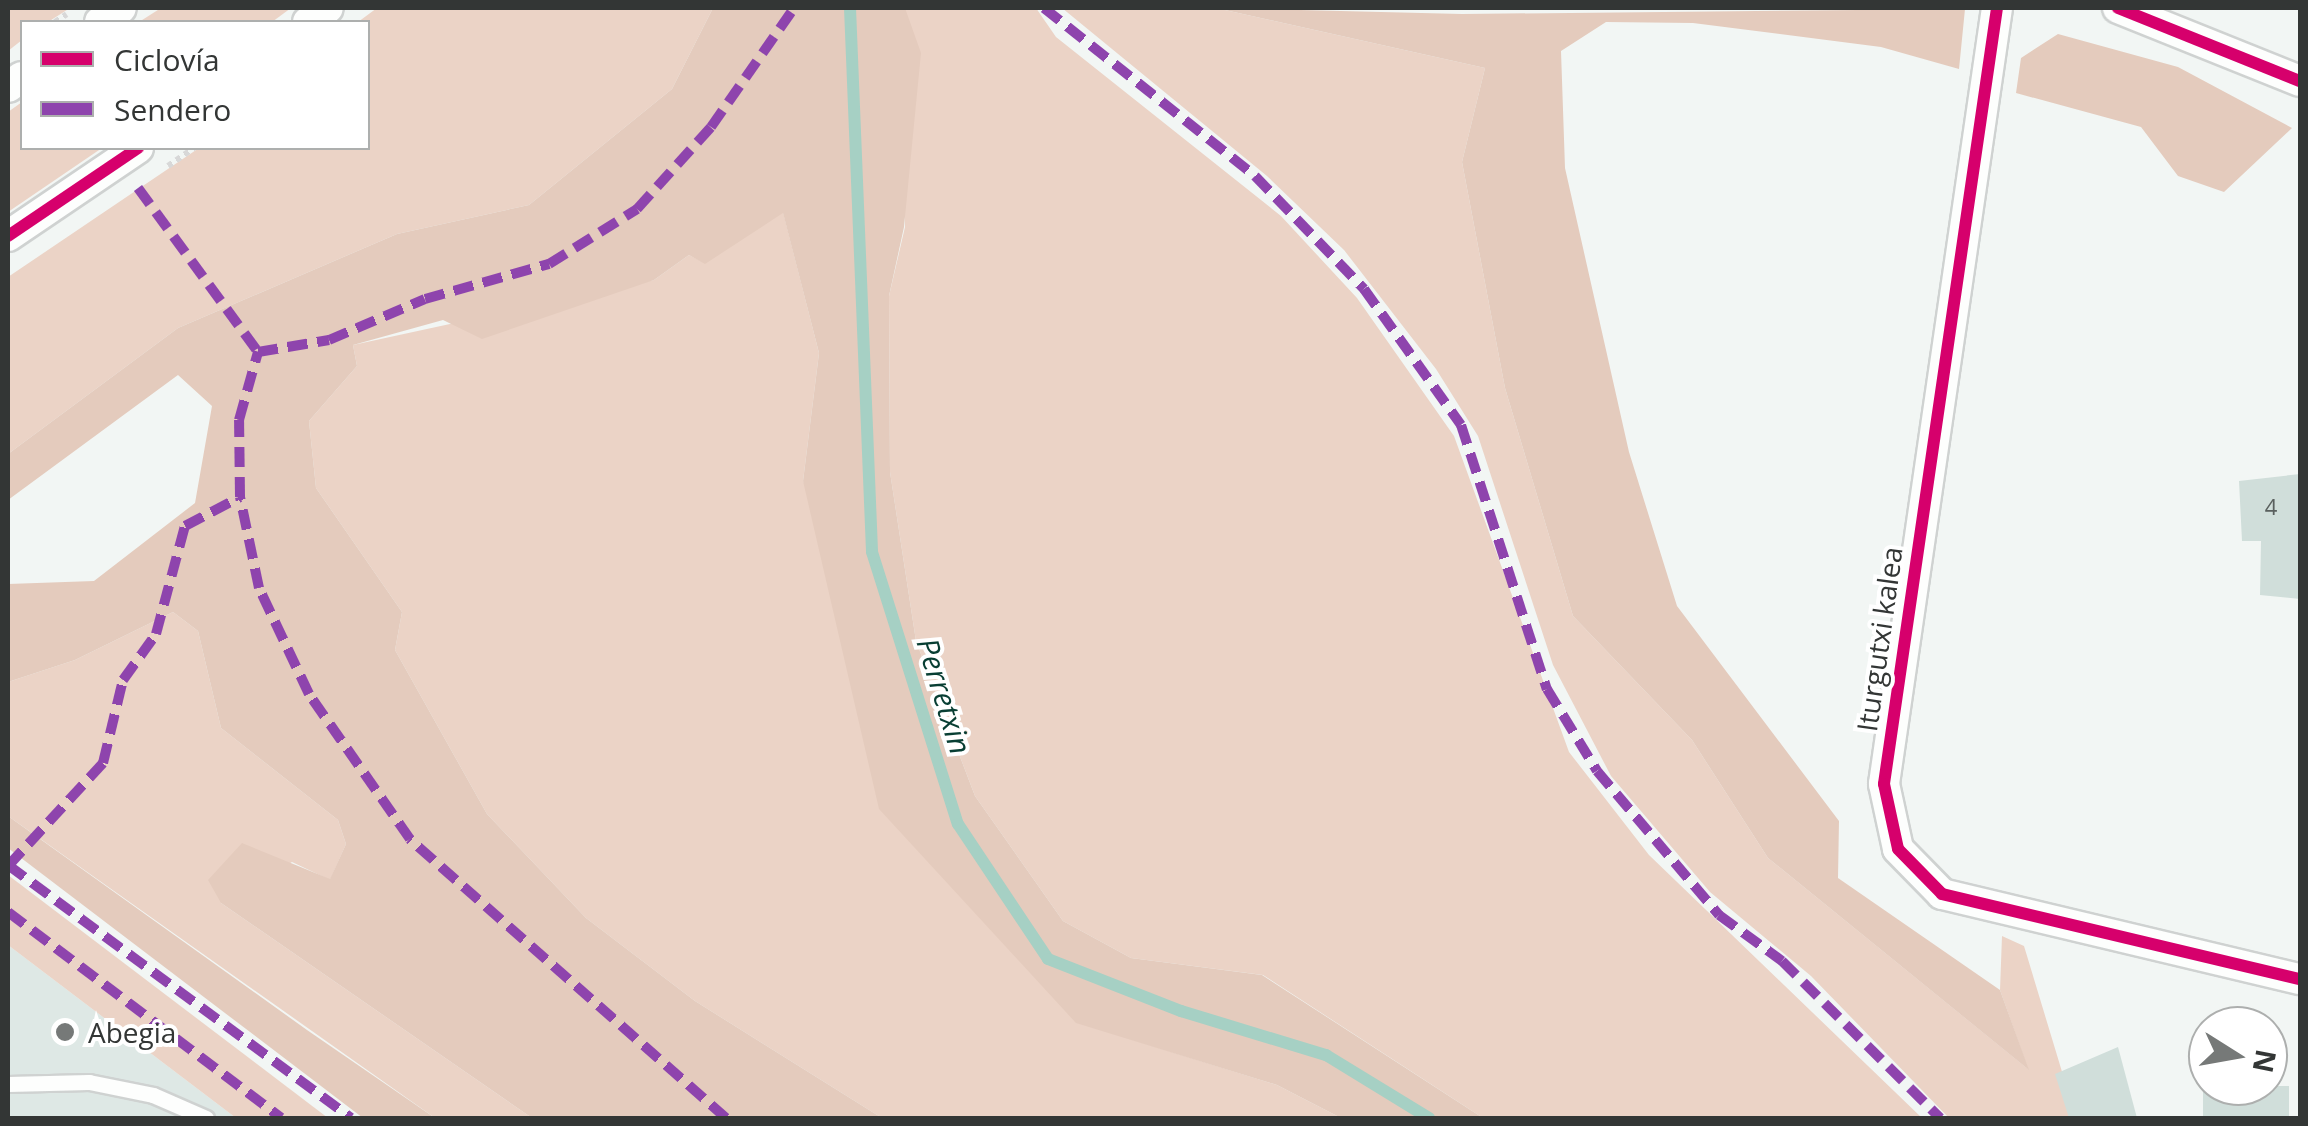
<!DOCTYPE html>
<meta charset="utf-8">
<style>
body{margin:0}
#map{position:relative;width:2308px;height:1126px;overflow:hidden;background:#f2f6f4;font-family:"Open Sans",sans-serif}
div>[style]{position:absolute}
.built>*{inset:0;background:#dee8e5}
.green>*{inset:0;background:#ebd3c6}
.forest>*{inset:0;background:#e4cbbd}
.stream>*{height:12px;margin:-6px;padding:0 6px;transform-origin:6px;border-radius:6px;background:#a6d0c4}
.building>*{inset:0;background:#d0deda;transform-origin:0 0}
.path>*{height:6px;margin-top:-3px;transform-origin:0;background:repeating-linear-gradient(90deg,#d8d8d8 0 5px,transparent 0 10px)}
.roads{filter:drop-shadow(2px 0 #cfd2d1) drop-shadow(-2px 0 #cfd2d1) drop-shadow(0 2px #cfd2d1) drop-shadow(0 -2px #cfd2d1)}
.lane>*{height:15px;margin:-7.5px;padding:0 7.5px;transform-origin:7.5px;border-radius:7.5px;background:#fdfefd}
.street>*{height:30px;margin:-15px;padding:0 15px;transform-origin:15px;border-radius:15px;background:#fdfefd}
.quiet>*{height:10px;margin-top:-5px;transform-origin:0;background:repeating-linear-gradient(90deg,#8e44ad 0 20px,transparent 0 30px)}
.cycleway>*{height:12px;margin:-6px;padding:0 6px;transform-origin:6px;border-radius:6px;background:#d6006c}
.dots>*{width:28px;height:28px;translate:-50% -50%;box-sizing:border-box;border:5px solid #fff;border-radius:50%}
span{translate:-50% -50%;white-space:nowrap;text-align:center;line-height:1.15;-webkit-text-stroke:8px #fff;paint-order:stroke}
.number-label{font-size:22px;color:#5a605e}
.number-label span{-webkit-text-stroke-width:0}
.street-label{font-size:28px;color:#333635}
.poi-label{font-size:28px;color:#333635}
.left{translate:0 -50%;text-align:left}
.water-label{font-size:30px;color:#083e33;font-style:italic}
.frame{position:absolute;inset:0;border:10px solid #333635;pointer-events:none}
.legend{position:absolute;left:20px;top:20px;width:350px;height:130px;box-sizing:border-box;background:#fff;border:2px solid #adafae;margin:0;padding:12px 18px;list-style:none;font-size:30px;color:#333635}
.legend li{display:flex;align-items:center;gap:20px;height:50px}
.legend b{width:50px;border:2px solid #adafae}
.north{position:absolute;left:2188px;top:1006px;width:100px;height:100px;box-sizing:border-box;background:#fff;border:2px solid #adafae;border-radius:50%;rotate:101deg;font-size:28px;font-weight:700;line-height:40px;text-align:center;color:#333635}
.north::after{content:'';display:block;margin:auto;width:35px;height:45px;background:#767978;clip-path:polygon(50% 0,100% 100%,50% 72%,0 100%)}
</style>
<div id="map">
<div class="built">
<i style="clip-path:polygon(8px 945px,236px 1118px,8px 1118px)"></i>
</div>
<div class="green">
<i style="clip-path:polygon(8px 8px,70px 8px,48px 22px,22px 22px,22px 40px,8px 51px)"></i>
<i style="clip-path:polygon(161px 8px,291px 8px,272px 22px,139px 22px)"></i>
<i style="clip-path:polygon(377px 8px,713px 8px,672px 89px,529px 205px,397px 234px,178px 328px,8px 454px,8px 277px,199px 148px,368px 148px,368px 22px,358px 22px)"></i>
<i style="clip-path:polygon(905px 8px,1036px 8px,1056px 37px,1281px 216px,1357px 298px,1454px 436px,1569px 752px,1649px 855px,1922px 1118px,1483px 1118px,1263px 975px,1131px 958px,1063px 921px,975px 796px,916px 641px,890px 472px,889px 296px,905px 227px)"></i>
<i style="clip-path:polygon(1062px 8px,1216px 8px,1485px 68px,1462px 162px,1505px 388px,1573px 616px,1692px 740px,1768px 858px,2028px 1069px,2000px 990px,2002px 936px,2024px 946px,2076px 1118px,1949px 1118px,1811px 976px,1710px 892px,1611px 776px,1553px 665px,1478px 436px,1436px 369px,1344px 250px,1267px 176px)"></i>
<i style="clip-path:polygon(22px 102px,22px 148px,102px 148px,8px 212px,8px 112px)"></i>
<i style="clip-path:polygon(783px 212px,819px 353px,803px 481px,1076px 1022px,1277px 1085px,1341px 1118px,882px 1118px,695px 1001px,586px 918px,487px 814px,395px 650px,402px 612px,316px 488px,309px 421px,357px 366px,353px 345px,654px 280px,689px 255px,705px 263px)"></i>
<i style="clip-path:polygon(173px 612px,198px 631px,221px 728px,338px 820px,346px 844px,330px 880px,292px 862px,221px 903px,532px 1118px,435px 1118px,8px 816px,8px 682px,75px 660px)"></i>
<i style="clip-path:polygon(8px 875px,328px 1118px,236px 1118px,8px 945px)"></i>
</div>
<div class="forest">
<i style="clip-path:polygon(713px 8px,905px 8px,921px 53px,904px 227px,889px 296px,890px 472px,916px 641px,975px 796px,1063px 921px,1131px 958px,1262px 975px,1483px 1118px,1341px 1118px,1277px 1085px,1076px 1023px,879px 809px,803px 481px,819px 353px,783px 213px,705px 264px,689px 255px,654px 280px,482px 339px,443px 320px,353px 345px,357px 366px,309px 421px,316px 488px,402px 612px,395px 650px,487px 814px,586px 918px,695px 1001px,882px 1118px,532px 1118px,221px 903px,208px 880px,242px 843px,330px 879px,346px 844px,338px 820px,221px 728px,198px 631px,173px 612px,75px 660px,8px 682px,8px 584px,94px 581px,195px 503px,212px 406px,178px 375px,8px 500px,8px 454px,178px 328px,397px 234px,529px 205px,672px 89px)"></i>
<i style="clip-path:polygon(1216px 8px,1462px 14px,1965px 9px,1959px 69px,1881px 47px,1693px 23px,1606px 22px,1561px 51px,1565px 168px,1629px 452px,1677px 606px,1839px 821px,1838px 878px,2000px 990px,2029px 1070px,1768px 858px,1692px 740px,1573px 616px,1505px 388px,1462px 162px,1485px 68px)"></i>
<i style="clip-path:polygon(2058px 34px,2178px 67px,2292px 128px,2224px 192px,2178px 176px,2141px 127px,2016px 93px,2021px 58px)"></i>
<i style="clip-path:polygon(8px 816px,307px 1030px,435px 1118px,363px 1118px,8px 848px)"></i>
</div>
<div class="stream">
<i style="left:850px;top:8px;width:544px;rotate:87.68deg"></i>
<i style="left:872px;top:552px;width:285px;rotate:72.5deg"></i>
<i style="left:958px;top:824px;width:162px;rotate:56.3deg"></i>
<i style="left:1048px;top:959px;width:143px;rotate:21.4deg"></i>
<i style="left:1181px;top:1011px;width:152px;rotate:16.9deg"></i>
<i style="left:1326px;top:1055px;width:121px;rotate:31.5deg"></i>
</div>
<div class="building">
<i style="clip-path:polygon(2300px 474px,2300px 599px,2260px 595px,2261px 541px,2242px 541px,2239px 481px)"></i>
<i style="clip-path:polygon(2118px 1047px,2137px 1118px,2069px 1118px,2055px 1074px)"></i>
<i style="left:2203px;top:1086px;width:86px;height:32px"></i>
</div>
<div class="path">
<i style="left:55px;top:22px;width:14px;rotate:-34deg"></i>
<i style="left:168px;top:166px;width:32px;rotate:-35deg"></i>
</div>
<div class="roads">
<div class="lane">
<i style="left:8px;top:1084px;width:81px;rotate:-1.4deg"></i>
<i style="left:89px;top:1082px;width:65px;rotate:11.5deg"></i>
<i style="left:153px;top:1095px;width:58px;rotate:23.5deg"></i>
</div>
<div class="street">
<i style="left:1997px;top:8px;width:784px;rotate:98.29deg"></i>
<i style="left:1884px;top:784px;width:66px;rotate:77.8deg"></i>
<i style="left:1898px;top:849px;width:63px;rotate:45.6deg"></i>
<i style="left:1942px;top:894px;width:368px;rotate:13.4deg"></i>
<i style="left:2118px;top:8px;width:196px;rotate:21.9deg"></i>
<i style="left:100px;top:22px;width:25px;rotate:-34deg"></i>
<i style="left:308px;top:22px;width:24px;rotate:-35deg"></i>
<i style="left:8px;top:87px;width:17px;rotate:-36deg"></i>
<i style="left:8px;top:236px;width:157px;rotate:-34.1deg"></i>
</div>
</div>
<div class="quiet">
<i style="left:1044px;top:8px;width:270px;rotate:38.5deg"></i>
<i style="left:1255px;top:176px;width:157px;rotate:46deg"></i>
<i style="left:1364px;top:289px;width:167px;rotate:54.5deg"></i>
<i style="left:1461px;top:425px;width:278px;rotate:72deg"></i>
<i style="left:1547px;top:689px;width:96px;rotate:58.6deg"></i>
<i style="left:1597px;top:771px;width:189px;rotate:49.7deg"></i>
<i style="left:1719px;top:915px;width:78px;rotate:36.1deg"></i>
<i style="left:1782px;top:961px;width:223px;rotate:44.8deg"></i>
<i style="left:138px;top:188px;width:203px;rotate:53.8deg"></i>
<i style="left:8px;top:865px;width:426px;rotate:36.4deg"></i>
<i style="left:8px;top:866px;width:140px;rotate:-47.3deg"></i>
<i style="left:103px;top:763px;width:85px;rotate:-76.5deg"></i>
<i style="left:123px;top:680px;width:57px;rotate:-54.3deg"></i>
<i style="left:156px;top:634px;width:112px;rotate:-75deg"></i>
<i style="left:185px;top:526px;width:62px;rotate:-27.8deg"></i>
<i style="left:8px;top:912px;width:342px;rotate:37deg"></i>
<i style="left:726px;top:1118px;width:422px;rotate:-138.6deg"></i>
<i style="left:410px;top:839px;width:177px;rotate:-124.9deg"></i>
<i style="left:309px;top:694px;width:117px;rotate:-115.3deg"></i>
<i style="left:259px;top:588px;width:93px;rotate:-101.8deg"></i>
<i style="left:240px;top:497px;width:77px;rotate:-90.7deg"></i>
<i style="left:239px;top:420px;width:71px;rotate:-74.4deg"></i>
<i style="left:258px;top:352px;width:72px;rotate:-9.6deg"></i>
<i style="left:329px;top:340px;width:104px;rotate:-23.1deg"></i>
<i style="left:425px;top:299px;width:129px;rotate:-15.8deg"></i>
<i style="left:549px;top:264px;width:104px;rotate:-32deg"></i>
<i style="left:637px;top:209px;width:110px;rotate:-47.9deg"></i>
<i style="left:711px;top:127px;width:145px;rotate:-55.1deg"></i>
</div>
<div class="cycleway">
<i style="left:1997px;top:8px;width:784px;rotate:98.29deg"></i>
<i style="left:1884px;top:784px;width:66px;rotate:77.8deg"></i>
<i style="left:1898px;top:849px;width:63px;rotate:45.6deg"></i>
<i style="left:1942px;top:894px;width:368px;rotate:13.4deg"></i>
<i style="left:2118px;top:8px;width:196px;rotate:21.9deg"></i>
<i style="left:8px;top:236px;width:157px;rotate:-34.1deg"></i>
</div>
<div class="dots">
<i style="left:65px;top:1032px;background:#767978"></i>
</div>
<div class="number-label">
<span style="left:2271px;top:507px">4</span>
</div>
<div class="street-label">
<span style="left:1879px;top:639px;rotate:-82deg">Iturgutxi kalea</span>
</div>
<div class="poi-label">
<span class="left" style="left:88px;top:1032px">Abegia</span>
</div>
<div class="water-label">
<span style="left:944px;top:696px;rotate:73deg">Perretxin</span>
</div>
<div class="frame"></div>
<ul class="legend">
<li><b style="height:12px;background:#d6006c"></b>Ciclovía</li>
<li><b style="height:12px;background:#8e44ad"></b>Sendero</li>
</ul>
<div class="north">N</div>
</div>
